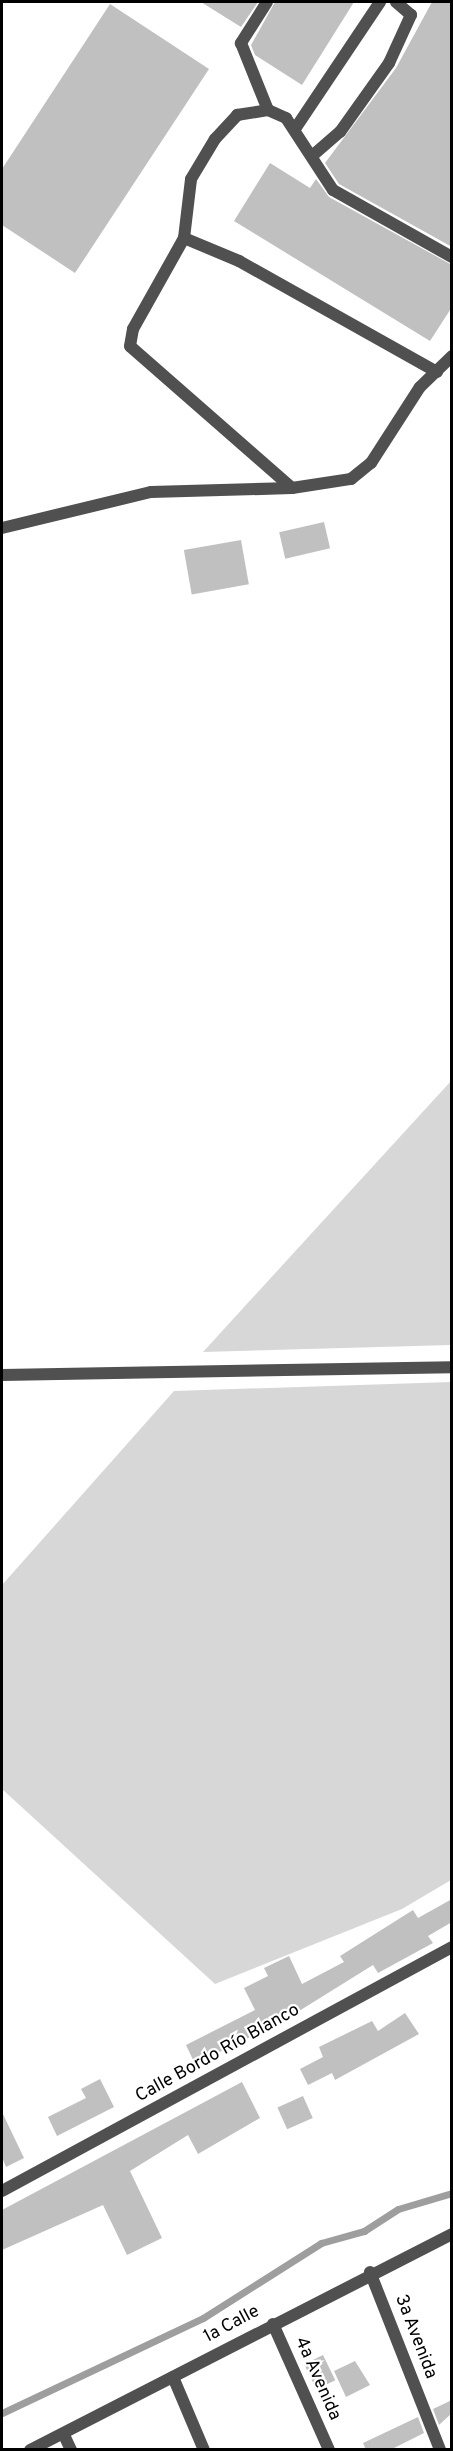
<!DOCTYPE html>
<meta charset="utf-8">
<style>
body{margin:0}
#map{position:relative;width:453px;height:2451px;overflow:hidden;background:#fff;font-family:Overpass,sans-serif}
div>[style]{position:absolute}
.green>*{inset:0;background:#d7d7d7}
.stream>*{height:7px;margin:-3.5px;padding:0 3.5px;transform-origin:3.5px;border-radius:3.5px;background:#9e9e9e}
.building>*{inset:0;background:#c0c0c0;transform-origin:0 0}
.service>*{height:12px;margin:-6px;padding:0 6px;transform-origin:6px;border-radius:6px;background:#505050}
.minor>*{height:12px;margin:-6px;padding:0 6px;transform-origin:6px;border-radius:6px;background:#505050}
span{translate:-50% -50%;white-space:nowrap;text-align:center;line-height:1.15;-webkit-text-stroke:4.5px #fff;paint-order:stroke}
.street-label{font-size:18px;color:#000}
.frame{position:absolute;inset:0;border:3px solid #000;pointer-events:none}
</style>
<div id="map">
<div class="green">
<i style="clip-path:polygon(451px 1081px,451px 1345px,203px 1352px)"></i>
<i style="clip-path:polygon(451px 1382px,451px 1880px,402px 1909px,215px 1984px,2px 1789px,2px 1585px,174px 1391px)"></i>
</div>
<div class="stream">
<i style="left:2px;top:2413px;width:222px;rotate:-25.3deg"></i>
<i style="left:203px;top:2318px;width:140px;rotate:-32.4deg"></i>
<i style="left:321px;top:2243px;width:45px;rotate:-15.6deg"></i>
<i style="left:364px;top:2231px;width:40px;rotate:-32.9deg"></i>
<i style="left:398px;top:2209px;width:56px;rotate:-16.5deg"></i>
</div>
<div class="building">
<i style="clip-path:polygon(201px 2px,258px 2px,241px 27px)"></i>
<i style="clip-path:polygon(275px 2px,354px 2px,302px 85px,255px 55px,251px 45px)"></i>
<i style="clip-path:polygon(432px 2px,452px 2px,452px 247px,339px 184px,325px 163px,396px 68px)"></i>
<i style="clip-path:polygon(110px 4px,209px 69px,75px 273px,2px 225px,2px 169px)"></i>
<i style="clip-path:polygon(270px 163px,310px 188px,316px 179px,329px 197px,452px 265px,452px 307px,430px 341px,234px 221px)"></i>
<i style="left:324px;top:522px;width:27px;height:46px;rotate:77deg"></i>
<i style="left:241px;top:540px;width:45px;height:58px;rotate:80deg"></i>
<i style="clip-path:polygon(452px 1899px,452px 1922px,428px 1936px,433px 1943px,378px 1973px,373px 1965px,283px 2021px,195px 2064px,186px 2045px,255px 2010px,244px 1988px,268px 1976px,264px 1968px,289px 1956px,302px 1984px,344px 1962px,340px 1956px,413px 1910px,418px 1918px)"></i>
<i style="clip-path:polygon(405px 2013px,419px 2034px,335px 2080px,332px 2073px,308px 2085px,300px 2069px,323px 2057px,319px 2047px,372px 2021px,378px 2031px)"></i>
<i style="clip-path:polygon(100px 2079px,114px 2107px,57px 2136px,48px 2117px,86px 2098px,81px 2089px)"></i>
<i style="clip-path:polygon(242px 2082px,260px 2118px,198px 2154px,188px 2135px,130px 2171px,162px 2238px,127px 2255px,103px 2205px,2px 2250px,2px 2210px)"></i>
<i style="left:303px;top:2096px;width:24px;height:28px;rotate:66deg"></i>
<i style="clip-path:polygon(2px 2112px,24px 2158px,6px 2167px,2px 2157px)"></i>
<i style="left:323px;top:2355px;width:28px;height:21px;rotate:64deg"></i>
<i style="clip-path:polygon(355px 2361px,370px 2385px,346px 2397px,334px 2371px)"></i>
<i style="clip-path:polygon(452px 2400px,452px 2413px,439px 2425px,433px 2409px)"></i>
<i style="clip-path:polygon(418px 2417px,424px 2433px,390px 2450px,366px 2450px,363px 2443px)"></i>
</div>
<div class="service">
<i style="left:267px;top:2px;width:49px;rotate:122.4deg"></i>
<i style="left:241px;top:43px;width:72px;rotate:68.1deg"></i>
<i style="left:295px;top:129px;width:153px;rotate:-56.2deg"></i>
<i style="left:312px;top:156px;width:37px;rotate:-41deg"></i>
<i style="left:340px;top:132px;width:85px;rotate:-54.6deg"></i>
<i style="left:389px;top:63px;width:53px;rotate:-65.4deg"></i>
<i style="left:411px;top:15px;width:20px;rotate:-139deg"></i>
<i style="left:184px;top:238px;width:60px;rotate:22.7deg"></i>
<i style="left:239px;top:261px;width:227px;rotate:29.3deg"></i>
<i style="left:292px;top:488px;width:215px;rotate:-138.8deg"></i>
<i style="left:130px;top:346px;width:17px;rotate:-80deg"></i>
<i style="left:133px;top:329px;width:104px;rotate:-60.7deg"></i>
<i style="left:184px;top:238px;width:59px;rotate:-83.2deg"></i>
<i style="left:191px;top:179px;width:47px;rotate:-59deg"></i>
<i style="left:215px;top:139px;width:33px;rotate:-47deg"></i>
<i style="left:237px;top:115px;width:31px;rotate:-9deg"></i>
<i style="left:268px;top:110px;width:20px;rotate:24deg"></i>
<i style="left:286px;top:118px;width:86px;rotate:56.9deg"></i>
<i style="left:333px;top:190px;width:137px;rotate:29.4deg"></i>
<i style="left:2px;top:528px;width:153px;rotate:-13.6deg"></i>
<i style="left:151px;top:492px;width:141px;rotate:-1.6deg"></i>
<i style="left:292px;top:488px;width:60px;rotate:-8.7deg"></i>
<i style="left:351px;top:479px;width:26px;rotate:-39deg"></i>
<i style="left:371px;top:463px;width:90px;rotate:-57.2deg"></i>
<i style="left:420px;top:387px;width:45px;rotate:-44.1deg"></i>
</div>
<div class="minor">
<i style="left:2px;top:1375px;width:450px;rotate:-1deg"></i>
<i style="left:2px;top:2191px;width:512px;rotate:-28.47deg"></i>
<i style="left:370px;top:2272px;width:191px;rotate:68.5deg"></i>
<i style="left:273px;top:2324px;width:138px;rotate:66deg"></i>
<i style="left:173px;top:2377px;width:79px;rotate:67deg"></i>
<i style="left:64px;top:2435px;width:17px;rotate:65deg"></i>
<i style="left:30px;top:2450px;width:474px;rotate:-27.1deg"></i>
</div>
<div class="street-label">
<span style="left:218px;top:2054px;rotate:-29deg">Calle Bordo Río Blanco</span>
<span style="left:232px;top:2325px;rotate:-28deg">1a Calle</span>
<span style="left:415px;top:2337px;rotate:69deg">3a Avenida</span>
<span style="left:317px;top:2379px;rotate:66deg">4a Avenida</span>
</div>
<div class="frame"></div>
</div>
